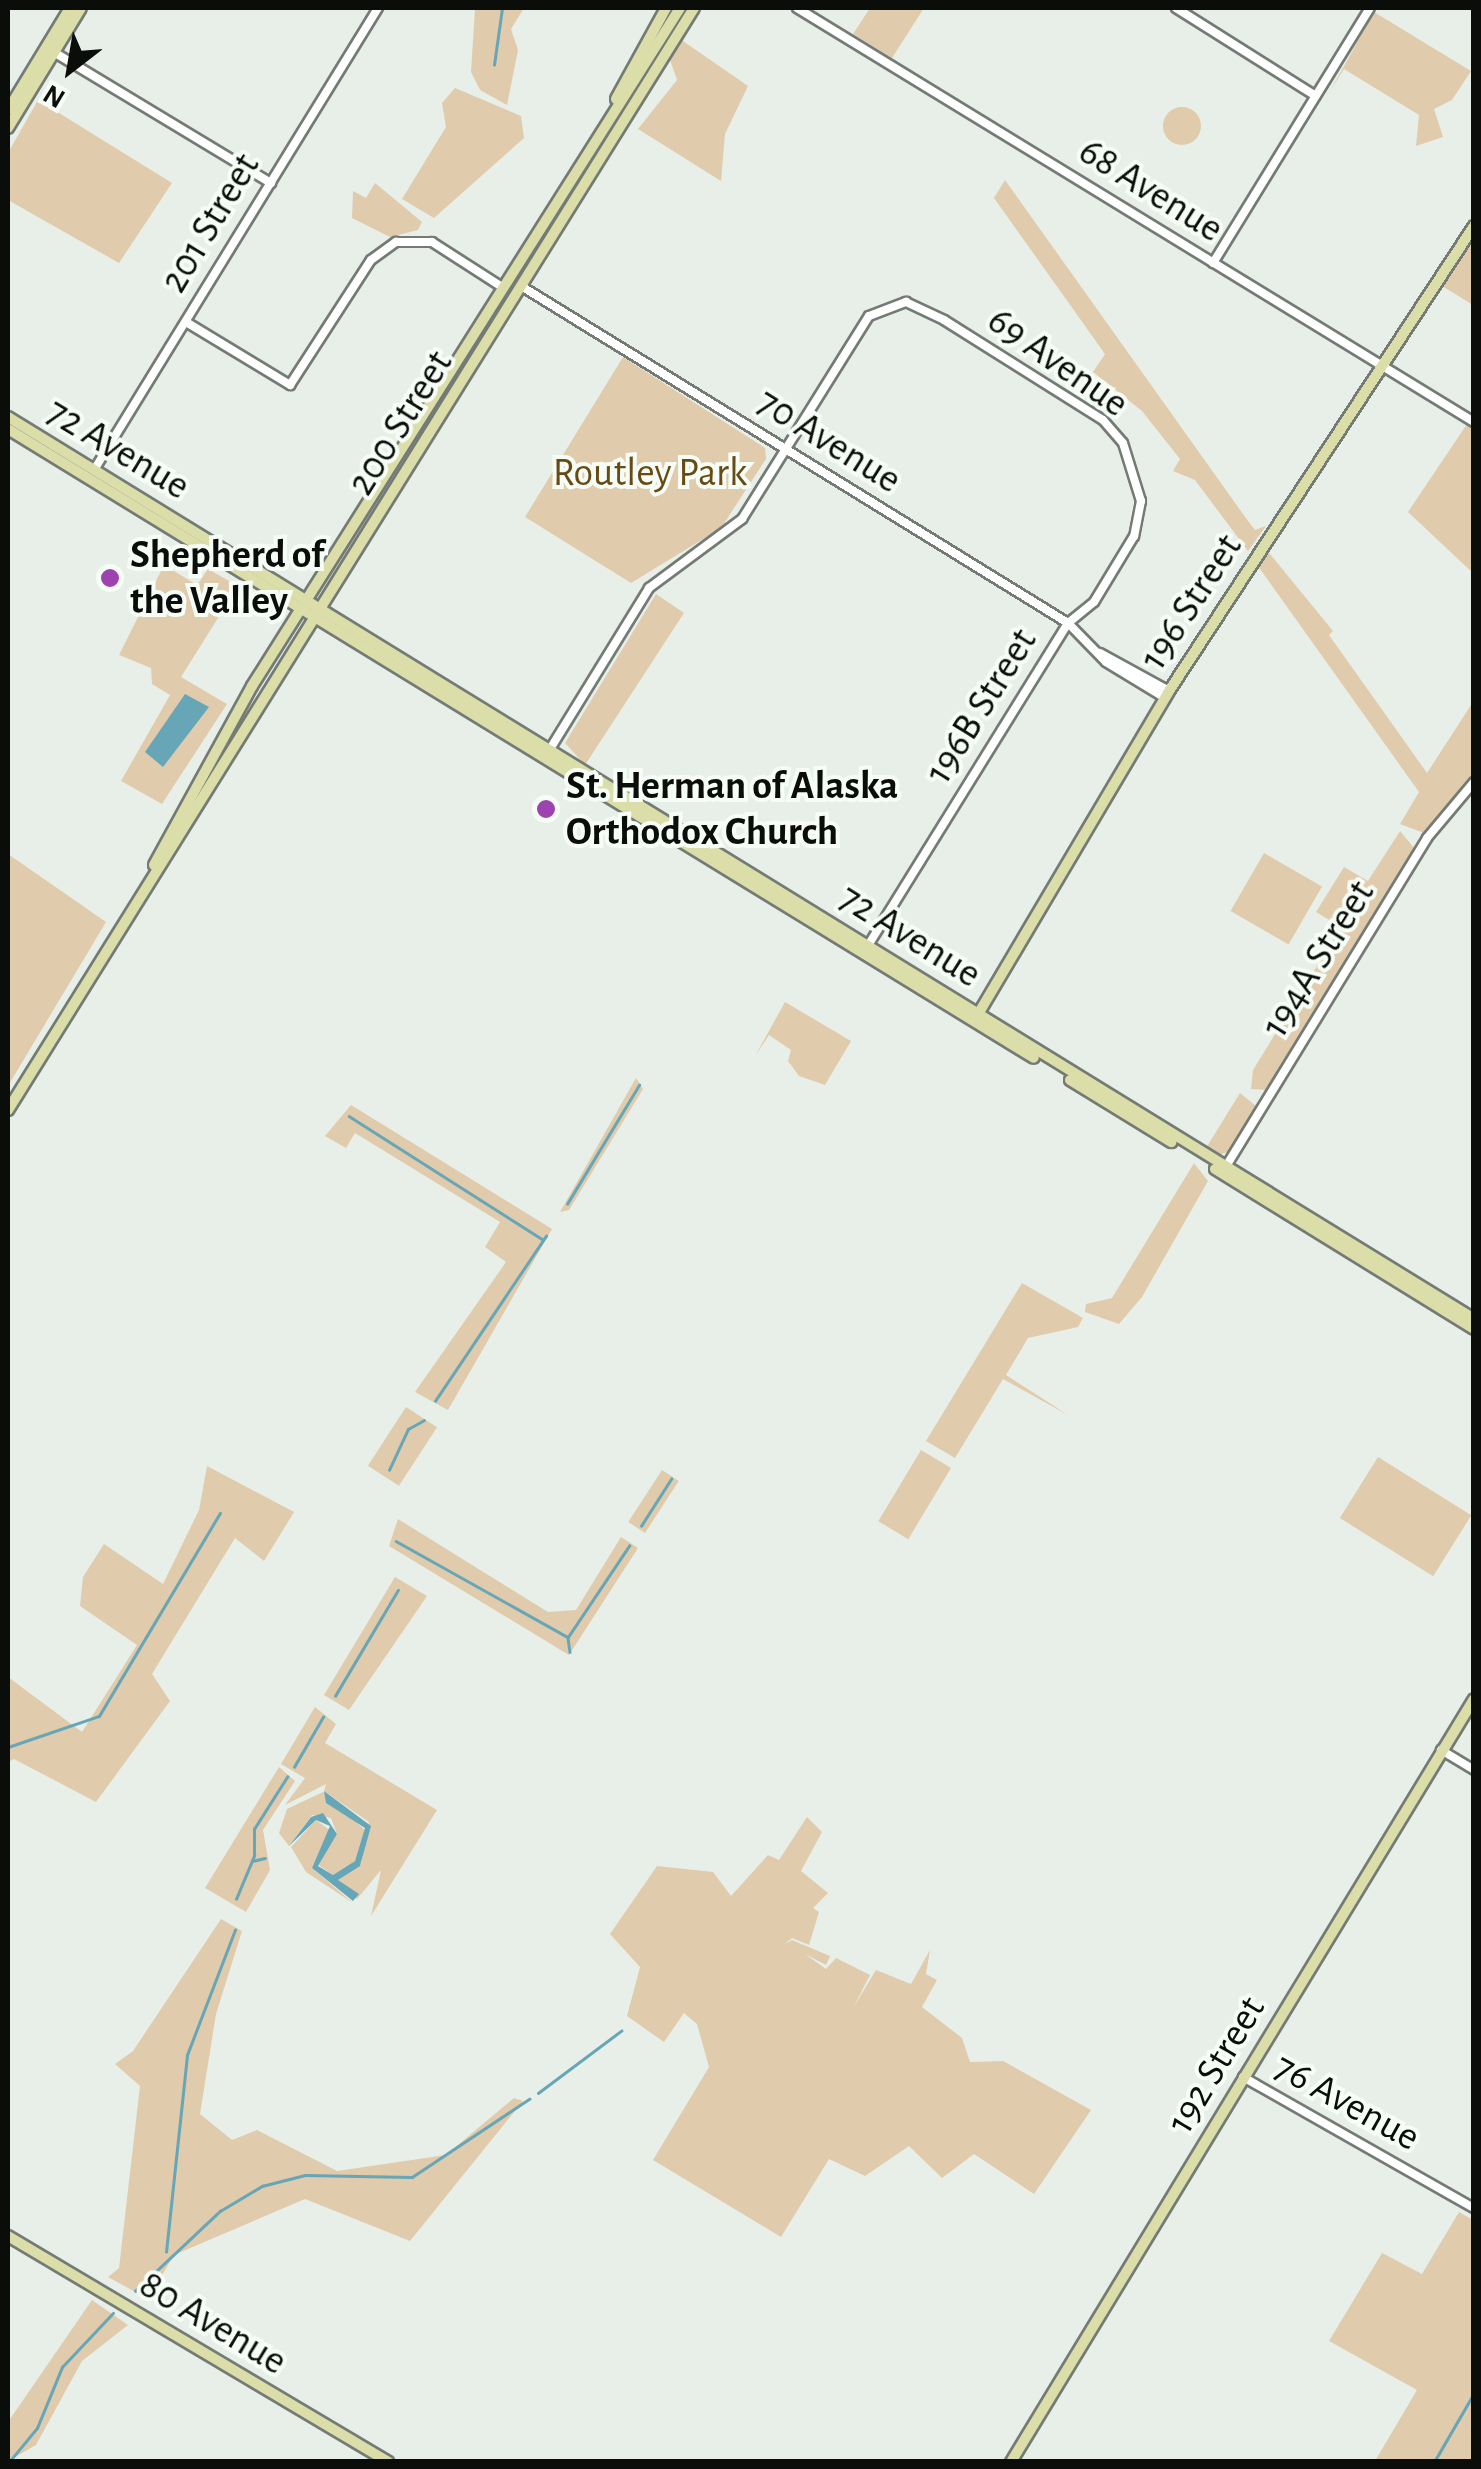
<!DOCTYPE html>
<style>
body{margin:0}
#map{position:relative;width:1481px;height:2469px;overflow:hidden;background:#e8efe9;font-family:"Alegreya Sans",sans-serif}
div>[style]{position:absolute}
.green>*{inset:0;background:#e0cbac;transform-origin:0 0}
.round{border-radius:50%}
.water>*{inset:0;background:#67a6b7}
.stream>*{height:2.5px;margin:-1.25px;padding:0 1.25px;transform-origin:1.25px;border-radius:1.25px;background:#67a6b7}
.roads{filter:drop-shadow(2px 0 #747b75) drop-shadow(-2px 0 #747b75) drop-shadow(0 2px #747b75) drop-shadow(0 -2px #747b75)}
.minor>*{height:8px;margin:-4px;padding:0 4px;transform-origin:4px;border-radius:4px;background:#fff}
.major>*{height:10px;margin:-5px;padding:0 5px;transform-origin:5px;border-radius:5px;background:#dbdea9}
.dots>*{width:28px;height:28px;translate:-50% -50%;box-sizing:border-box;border:5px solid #f6fdf6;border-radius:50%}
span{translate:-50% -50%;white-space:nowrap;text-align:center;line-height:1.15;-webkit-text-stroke:8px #f6fdf6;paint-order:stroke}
.street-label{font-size:40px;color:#0b0d0b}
.park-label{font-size:40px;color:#684a14}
.poi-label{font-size:40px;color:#0b0d0b;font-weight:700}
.left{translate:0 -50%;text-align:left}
.frame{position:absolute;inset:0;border:10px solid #0b0d0b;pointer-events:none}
.north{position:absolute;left:20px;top:20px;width:100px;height:100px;-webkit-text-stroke:8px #f6fdf6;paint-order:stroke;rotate:211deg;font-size:28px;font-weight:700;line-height:40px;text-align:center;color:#0b0d0b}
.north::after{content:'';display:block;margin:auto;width:35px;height:45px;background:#0b0d0b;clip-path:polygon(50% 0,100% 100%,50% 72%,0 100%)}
</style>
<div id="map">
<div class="green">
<i style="clip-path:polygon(475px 8px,524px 8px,511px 29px,518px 50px,507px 105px,480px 90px,471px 72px)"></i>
<i style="clip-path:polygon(870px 8px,924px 8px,892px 58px,853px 34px)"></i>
<i style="clip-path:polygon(1374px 12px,1471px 71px,1452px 100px,1434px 109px,1443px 137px,1416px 146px,1419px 115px,1344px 69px,1329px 93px)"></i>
<i style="clip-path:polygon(680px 39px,748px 86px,725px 134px,721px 181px,638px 129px,677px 80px,669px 57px)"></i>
<i style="clip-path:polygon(455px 88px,521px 116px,524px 138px,434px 218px,402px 199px,446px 127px,442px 103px)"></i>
<i style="clip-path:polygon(38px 100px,172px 183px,119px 263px,8px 200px,8px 153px)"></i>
<i class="round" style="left:1163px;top:107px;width:38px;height:38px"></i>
<i style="clip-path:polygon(1005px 180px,1248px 521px,1255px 530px,1266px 526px,1248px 551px,1195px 480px,1173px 471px,1180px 459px,1142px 411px,1093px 372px,1105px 354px,994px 198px)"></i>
<i style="clip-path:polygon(375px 183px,422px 222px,418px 230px,390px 237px,352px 218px,353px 191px,366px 198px)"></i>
<i style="clip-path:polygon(1473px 234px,1473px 305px,1442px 286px)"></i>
<i style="clip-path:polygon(623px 357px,765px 448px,766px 459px,721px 528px,631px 583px,525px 517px)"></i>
<i style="clip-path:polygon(1467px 424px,1473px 428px,1473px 573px,1408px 512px)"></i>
<i style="clip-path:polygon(1265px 548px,1333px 631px,1329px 635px,1427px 773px,1473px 702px,1473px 774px,1424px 833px,1400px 824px,1419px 792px,1255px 562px)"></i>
<i style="clip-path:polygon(164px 565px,197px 585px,208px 569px,238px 586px,181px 677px,227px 704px,162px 804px,121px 781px,170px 695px,152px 684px,151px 668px,119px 655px)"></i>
<i style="clip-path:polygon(656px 594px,684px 613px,585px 765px,565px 743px)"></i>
<i style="clip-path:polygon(1400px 831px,1415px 849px,1385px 903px,1267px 1090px,1251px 1089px,1253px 1070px,1341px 927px,1316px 912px,1344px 867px,1368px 881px)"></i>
<i style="left:1264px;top:853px;width:67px;height:67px;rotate:30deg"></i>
<i style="clip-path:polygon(8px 854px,106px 922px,8px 1086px)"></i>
<i style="clip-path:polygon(785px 1002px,851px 1041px,825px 1085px,799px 1076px,788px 1061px,791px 1050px,769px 1035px,755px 1056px)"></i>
<i style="clip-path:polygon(636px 1078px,643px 1089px,569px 1210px,560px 1212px)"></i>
<i style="clip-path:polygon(1240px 1093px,1256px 1106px,1228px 1152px,1218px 1155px,1206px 1148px)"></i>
<i style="clip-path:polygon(351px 1105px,552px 1229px,448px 1410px,415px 1392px,506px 1262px,485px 1247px,500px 1222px,355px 1133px,346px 1148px,325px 1136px)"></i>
<i style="clip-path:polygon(1194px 1163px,1208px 1181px,1142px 1297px,1119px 1324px,1085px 1312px,1086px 1304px,1112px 1298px)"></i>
<i style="clip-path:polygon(1022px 1283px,1083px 1318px,1078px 1327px,1028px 1338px,1006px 1375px,1068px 1415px,1003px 1379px,955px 1458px,926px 1441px)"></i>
<i style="left:406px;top:1407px;width:37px;height:70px;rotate:33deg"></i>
<i style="left:921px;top:1450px;width:35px;height:83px;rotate:31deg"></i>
<i style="left:1378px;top:1457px;width:110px;height:72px;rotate:32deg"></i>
<i style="clip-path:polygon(207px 1466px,294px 1512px,264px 1561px,235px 1538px,152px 1674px,170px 1701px,96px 1802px,14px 1759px,8px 1762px,8px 1677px,82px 1732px,137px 1645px,80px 1606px,83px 1577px,104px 1544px,163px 1584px,199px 1510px)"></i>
<i style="left:662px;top:1470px;width:20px;height:62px;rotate:33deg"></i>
<i style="clip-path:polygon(398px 1519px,548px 1612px,576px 1610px,621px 1537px,638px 1548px,569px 1655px,389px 1546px)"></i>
<i style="clip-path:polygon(395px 1577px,427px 1596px,349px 1710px,324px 1695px)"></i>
<i style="clip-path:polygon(315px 1707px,336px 1724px,325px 1743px,437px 1810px,371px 1916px,381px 1870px,357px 1899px,338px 1880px,361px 1864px,369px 1822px,324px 1791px,326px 1784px,285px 1805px,305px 1778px,281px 1764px)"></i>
<i style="clip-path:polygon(279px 1767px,295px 1781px,263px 1830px,270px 1870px,246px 1912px,205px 1888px)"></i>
<i style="clip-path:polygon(323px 1792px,365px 1830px,355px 1861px,333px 1875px,317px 1864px,337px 1834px,331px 1818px,312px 1815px,289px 1846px,279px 1833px,287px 1809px)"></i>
<i style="clip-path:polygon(807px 1817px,822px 1832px,801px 1871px,828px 1893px,813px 1908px,819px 1912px,809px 1945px,792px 1938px,785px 1944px,792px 1940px,830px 1956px,826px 1965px,805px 1954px,826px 1969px,836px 1958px,870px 1975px,853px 2008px,876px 1970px,911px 1984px,930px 1950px,926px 1974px,937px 1980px,922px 2007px,962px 2038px,970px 2062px,1003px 2061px,1091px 2110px,1034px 2194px,974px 2154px,942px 2178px,909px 2146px,865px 2176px,829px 2159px,781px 2237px,653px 2160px,709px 2067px,697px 2024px,684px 2013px,664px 2042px,627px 2016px,640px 1967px,610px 1934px,657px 1866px,713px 1872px,731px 1896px,768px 1855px,779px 1860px)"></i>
<i style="clip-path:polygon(316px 1820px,331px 1831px,312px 1868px,353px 1903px,306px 1872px,291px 1847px)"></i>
<i style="clip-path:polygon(221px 1919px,242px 1931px,216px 2014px,200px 2114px,232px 2140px,257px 2130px,337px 2171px,446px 2155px,514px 2098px,523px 2101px,410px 2241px,305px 2199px,174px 2255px,148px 2299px,108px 2277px,119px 2268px,140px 2086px,115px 2064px,133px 2051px)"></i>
<i style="clip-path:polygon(1459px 2212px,1473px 2220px,1473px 2461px,1375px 2461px,1417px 2390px,1329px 2341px,1382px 2253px,1422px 2274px)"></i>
<i style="clip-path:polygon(92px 2300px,128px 2325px,82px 2361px,36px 2445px,8px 2461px,8px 2422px)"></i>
</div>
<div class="water">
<i style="clip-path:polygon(185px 694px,209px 707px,163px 767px,145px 752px)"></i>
<i style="clip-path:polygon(324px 1791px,371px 1826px,360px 1866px,338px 1880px,359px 1894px,353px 1901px,312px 1868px,330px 1826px,316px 1820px,289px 1846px,311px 1817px,323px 1813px,337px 1834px,318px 1866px,333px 1875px,355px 1861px,365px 1828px,326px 1803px)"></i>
</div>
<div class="stream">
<i style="left:494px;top:65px;width:58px;rotate:-82deg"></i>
<i style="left:349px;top:1116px;width:229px;rotate:32.5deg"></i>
<i style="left:567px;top:1204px;width:139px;rotate:-58.8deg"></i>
<i style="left:435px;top:1401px;width:199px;rotate:-56.1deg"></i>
<i style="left:389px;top:1470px;width:45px;rotate:-65.1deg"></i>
<i style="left:408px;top:1429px;width:18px;rotate:-29deg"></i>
<i style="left:641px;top:1526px;width:56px;rotate:-57.4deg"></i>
<i style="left:396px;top:1541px;width:197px;rotate:29.2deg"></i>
<i style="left:568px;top:1637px;width:110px;rotate:-56.2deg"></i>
<i style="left:568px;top:1638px;width:14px;rotate:82deg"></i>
<i style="left:335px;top:1696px;width:123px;rotate:-59.3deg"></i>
<i style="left:8px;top:1747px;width:96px;rotate:-18.8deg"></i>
<i style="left:99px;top:1716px;width:236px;rotate:-59.2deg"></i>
<i style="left:294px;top:1767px;width:58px;rotate:-59.9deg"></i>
<i style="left:252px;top:1861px;width:13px;rotate:-13deg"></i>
<i style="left:236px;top:1899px;width:47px;rotate:-67.3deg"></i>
<i style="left:254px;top:1856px;width:27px;rotate:-90deg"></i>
<i style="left:254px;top:1829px;width:62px;rotate:-57.6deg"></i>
<i style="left:538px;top:2093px;width:104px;rotate:-36.8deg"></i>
<i style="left:166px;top:2252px;width:198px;rotate:-83.9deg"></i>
<i style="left:187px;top:2055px;width:134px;rotate:-69deg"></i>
<i style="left:135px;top:2291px;width:117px;rotate:-43.3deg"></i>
<i style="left:220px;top:2211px;width:49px;rotate:-30.8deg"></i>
<i style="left:262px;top:2186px;width:44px;rotate:-14.3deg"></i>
<i style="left:305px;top:2175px;width:107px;rotate:1.1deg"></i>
<i style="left:412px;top:2177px;width:141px;rotate:-33.7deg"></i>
<i style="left:9px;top:2462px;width:44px;rotate:-50.5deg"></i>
<i style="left:37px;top:2428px;width:66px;rotate:-67.7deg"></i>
<i style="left:62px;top:2367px;width:74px;rotate:-46.6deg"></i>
<i style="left:1434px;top:2462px;width:80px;rotate:-59.9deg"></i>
</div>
<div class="roads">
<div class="minor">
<i style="left:797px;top:8px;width:794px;rotate:31.45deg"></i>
<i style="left:1176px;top:8px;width:165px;rotate:32.2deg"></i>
<i style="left:52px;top:51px;width:256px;rotate:31.1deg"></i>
<i style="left:1213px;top:263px;width:299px;rotate:-58.4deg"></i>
<i style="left:521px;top:286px;width:642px;rotate:31.64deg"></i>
<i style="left:1068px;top:623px;width:54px;rotate:45.7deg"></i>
<i style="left:1106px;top:662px;width:69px;rotate:31.4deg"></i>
<i style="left:186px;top:322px;width:122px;rotate:31.2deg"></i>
<i style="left:290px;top:385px;width:149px;rotate:-57.1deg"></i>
<i style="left:371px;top:260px;width:31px;rotate:-36deg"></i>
<i style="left:396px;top:242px;width:36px"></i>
<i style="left:432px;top:242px;width:83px;rotate:32.7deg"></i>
<i style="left:94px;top:470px;width:542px;rotate:-58.42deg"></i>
<i style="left:1100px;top:653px;width:79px;rotate:28.8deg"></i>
<i style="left:547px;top:754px;width:195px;rotate:-58.4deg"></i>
<i style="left:649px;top:588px;width:116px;rotate:-36.6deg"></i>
<i style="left:742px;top:519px;width:239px;rotate:-58deg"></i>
<i style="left:869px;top:316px;width:40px;rotate:-21deg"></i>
<i style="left:906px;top:302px;width:42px;rotate:25.3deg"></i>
<i style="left:944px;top:320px;width:188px;rotate:32.2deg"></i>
<i style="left:1103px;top:420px;width:30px;rotate:49deg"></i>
<i style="left:1123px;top:443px;width:61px;rotate:72.8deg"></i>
<i style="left:1141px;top:501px;width:36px;rotate:101deg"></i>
<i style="left:1134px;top:536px;width:77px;rotate:121.2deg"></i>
<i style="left:1094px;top:602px;width:33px;rotate:141deg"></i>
<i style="left:1068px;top:623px;width:379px;rotate:121.8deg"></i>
<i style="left:1225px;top:1168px;width:387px;rotate:-58.5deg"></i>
<i style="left:1427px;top:838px;width:73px;rotate:-50deg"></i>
<i style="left:1441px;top:1750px;width:39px;rotate:31deg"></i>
<i style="left:1243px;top:2077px;width:266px;rotate:29.6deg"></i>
</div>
<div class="major">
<i style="left:616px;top:99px;width:104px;rotate:-61.2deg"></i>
<i style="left:8px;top:110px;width:119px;rotate:-58.7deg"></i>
<i style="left:8px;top:128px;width:140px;rotate:-58.7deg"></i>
<i style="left:8px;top:417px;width:1721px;rotate:31.6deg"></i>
<i style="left:8px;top:429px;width:1203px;rotate:31.51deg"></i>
<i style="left:154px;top:865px;width:204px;rotate:-61.3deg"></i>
<i style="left:252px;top:686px;width:802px;rotate:-57.74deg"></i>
<i style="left:977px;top:1016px;width:377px;rotate:-59.4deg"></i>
<i style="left:1169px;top:691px;width:556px;rotate:-56.74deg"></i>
<i style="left:1070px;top:1080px;width:119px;rotate:31.5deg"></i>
<i style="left:8px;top:1110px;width:1298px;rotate:-58.1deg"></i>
<i style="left:1215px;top:1169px;width:304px;rotate:31.7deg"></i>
<i style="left:8px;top:2236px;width:442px;rotate:30.7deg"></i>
<i style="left:1011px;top:2462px;width:892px;rotate:-58.75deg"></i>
</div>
</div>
<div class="dots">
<i style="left:110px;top:578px;background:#9d42ae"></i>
<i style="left:546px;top:809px;background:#9d42ae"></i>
</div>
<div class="street-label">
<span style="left:1151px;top:190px;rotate:32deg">68 Avenue</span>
<span style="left:210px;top:223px;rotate:-59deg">201 Street</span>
<span style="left:1058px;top:362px;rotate:35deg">69 Avenue</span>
<span style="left:400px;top:423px;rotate:-58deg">200 Street</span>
<span style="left:829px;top:441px;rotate:32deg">70 Avenue</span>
<span style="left:118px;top:449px;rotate:31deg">72 Avenue</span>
<span style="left:1191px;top:602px;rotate:-57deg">196 Street</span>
<span style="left:981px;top:706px;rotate:-58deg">196B Street</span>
<span style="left:910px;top:936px;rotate:32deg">72 Avenue</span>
<span style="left:1318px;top:959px;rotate:-58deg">194A Street</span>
<span style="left:1216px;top:2065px;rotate:-59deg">192 Street</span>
<span style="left:1347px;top:2102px;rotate:29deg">76 Avenue</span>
<span style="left:213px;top:2323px;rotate:31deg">80 Avenue</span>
</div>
<div class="park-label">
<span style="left:650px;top:473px">Routley Park</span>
</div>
<div class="poi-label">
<span class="left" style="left:130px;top:578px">Shepherd of<br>the Valley</span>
<span class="left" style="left:566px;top:809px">St. Herman of Alaska<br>Orthodox Church</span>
</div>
<div class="frame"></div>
<div class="north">N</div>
</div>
